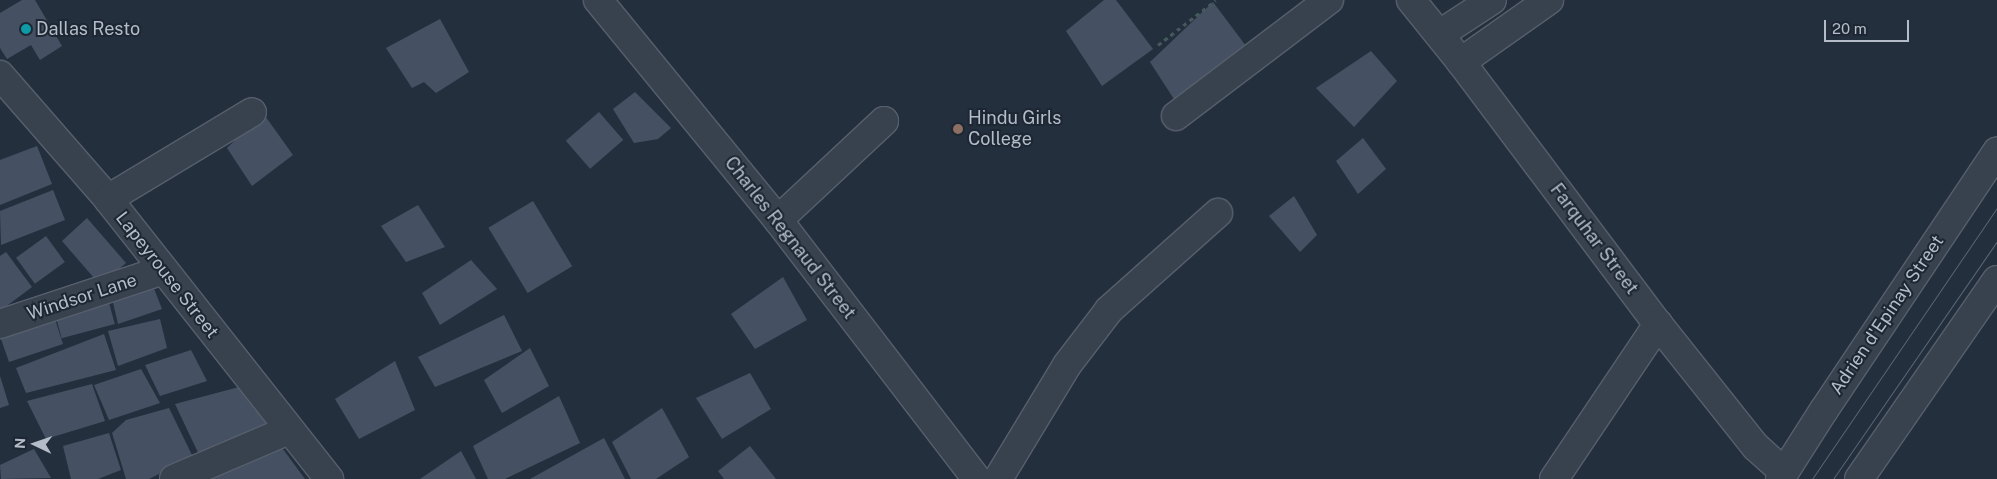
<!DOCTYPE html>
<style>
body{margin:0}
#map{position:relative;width:1997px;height:479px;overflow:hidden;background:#242f3e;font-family:"Public Sans",sans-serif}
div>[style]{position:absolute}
.building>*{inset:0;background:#455162;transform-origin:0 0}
.path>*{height:3px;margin-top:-1.5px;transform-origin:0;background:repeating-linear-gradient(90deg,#44595c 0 4px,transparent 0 8px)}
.roads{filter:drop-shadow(1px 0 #565f6c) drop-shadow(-1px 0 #565f6c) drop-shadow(0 1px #565f6c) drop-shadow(0 -1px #565f6c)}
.minor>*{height:28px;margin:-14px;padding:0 14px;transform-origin:14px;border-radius:14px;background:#38414e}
.tram>*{height:1px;margin:-0.5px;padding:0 0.5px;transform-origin:0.5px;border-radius:0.5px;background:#5a6575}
.dots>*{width:14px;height:14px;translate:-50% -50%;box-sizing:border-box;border:2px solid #1d2633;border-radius:50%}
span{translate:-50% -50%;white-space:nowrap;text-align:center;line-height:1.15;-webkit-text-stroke:4px #1d2633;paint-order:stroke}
.poi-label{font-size:18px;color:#b4bcc9}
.left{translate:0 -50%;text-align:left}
.street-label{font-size:18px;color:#b4bcc9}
.north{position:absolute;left:10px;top:419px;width:50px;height:50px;-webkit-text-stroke:4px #1d2633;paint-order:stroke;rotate:273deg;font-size:14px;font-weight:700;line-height:20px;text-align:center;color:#b4bcc9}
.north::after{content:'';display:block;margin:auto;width:18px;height:22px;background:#b4bcc9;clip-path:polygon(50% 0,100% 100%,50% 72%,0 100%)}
.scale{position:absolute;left:1824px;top:20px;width:85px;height:22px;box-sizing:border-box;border:2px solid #b4bcc9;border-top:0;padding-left:6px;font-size:15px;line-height:18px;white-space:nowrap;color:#b4bcc9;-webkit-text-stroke:4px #1d2633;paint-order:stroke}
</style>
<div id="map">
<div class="building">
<i style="clip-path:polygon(22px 0,35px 0,62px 46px,40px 60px,31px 45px,7px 59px,0 48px,0 13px)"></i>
<i style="clip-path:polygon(1104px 0,1116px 0,1153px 49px,1102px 86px,1066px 31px)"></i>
<i style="clip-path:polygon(1213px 2px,1249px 50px,1179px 107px,1150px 62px)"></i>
<i style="clip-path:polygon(440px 19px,469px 72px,436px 93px,424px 82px,412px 88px,386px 48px)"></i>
<i style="clip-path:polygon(1371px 51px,1397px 81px,1354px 127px,1316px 88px)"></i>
<i style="clip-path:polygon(635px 92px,671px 128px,658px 139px,634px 143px,613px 109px)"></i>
<i style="left:599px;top:112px;width:37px;height:44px;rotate:49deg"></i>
<i style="clip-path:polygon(263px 113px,293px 155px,252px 186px,227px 148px)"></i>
<i style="clip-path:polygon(1363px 138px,1386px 169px,1358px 194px,1336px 161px)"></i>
<i style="clip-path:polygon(37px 146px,52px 184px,0 205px,0 160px)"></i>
<i style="clip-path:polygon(53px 190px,65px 220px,1px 245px,0 211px)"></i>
<i style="clip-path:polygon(1294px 196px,1317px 235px,1300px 252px,1269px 216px)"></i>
<i style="left:533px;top:201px;width:76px;height:52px;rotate:59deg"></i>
<i style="clip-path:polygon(418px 205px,445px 247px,406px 262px,381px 226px)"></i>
<i style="clip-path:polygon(87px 218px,126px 263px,118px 270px,94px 278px,62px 241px)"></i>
<i style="left:46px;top:236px;width:32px;height:37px;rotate:54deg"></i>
<i style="clip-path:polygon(6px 252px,32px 287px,0 311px,0 256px)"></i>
<i style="clip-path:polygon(471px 260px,497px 289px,440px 325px,422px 293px)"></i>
<i style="clip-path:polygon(783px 277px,807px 320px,755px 349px,731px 314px)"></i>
<i style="clip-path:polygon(153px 286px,162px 309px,118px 324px,111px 294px)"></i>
<i style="left:107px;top:295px;width:30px;height:55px;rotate:75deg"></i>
<i style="clip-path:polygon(53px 313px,63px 344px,9px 362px,0 336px)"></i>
<i style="clip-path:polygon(504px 315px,522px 351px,435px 387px,418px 357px)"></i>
<i style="clip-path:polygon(160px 319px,167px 348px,118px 366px,108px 331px)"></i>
<i style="clip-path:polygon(104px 334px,116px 370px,26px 393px,16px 368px)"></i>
<i style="clip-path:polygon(530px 348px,549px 386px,502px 413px,484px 380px)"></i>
<i style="clip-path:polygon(191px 350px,207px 381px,160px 396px,145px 365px)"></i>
<i style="clip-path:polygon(395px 361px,415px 410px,359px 439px,335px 399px)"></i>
<i style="clip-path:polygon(141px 369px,160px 403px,109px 420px,94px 385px)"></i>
<i style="clip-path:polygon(750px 373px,771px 409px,722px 439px,696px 398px)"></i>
<i style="clip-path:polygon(0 376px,9px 405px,0 408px)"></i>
<i style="clip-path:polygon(92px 384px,105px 421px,46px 439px,27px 401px)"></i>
<i style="clip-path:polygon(239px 387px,270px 428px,202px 461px,175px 404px)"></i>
<i style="clip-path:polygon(559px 396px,580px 443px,505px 479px,488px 479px,473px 446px)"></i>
<i style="clip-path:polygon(169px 408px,193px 457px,149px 479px,126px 479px,112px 433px,126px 420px)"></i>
<i style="clip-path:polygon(662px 408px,689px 457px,656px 479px,631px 479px,612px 442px)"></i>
<i style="clip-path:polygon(109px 433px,121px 470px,98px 479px,71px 479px,63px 446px)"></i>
<i style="clip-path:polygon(604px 438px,625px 479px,530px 479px)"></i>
<i style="clip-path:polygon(277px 441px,305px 479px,212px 479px,210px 473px)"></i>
<i style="clip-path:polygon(750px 446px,776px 479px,724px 479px,718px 471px)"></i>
<i style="clip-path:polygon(34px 449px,51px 478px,1px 479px,0 465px)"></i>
<i style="clip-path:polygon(461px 451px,476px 479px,420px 479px)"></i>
</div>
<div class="path">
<i style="left:1158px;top:45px;width:73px;rotate:-37.8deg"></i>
</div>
<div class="roads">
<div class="minor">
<i style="left:598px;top:0;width:284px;rotate:50.7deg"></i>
<i style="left:778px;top:220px;width:327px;rotate:52.5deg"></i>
<i style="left:1411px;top:0;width:80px;rotate:51.1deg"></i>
<i style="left:1461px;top:62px;width:328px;rotate:53.1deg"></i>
<i style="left:1658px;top:324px;width:157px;rotate:51.5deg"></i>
<i style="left:1756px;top:447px;width:38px;rotate:42deg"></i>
<i style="left:1440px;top:34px;width:62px;rotate:-33.2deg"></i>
<i style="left:1461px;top:62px;width:108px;rotate:-35.2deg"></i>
<i style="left:0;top:75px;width:164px;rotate:48.9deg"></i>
<i style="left:108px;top:199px;width:357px;rotate:51.7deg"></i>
<i style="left:1176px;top:116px;width:192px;rotate:-37.2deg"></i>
<i style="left:108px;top:199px;width:168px;rotate:-31.1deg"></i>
<i style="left:778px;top:220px;width:145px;rotate:-43deg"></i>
<i style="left:0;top:324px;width:172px;rotate:-18.3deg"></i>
<i style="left:174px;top:479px;width:125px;rotate:-23.1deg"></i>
<i style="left:998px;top:479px;width:133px;rotate:-58.8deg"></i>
<i style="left:1067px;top:365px;width:69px;rotate:-52.6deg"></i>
<i style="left:1109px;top:310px;width:146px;rotate:-41.7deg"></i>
<i style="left:1554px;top:479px;width:187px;rotate:-56.1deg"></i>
<i style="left:1780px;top:479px;width:82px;rotate:-57.5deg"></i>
<i style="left:1824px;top:410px;width:311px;rotate:-56.2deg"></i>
<i style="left:1859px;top:479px;width:242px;rotate:-55.3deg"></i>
</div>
</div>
<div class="tram">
<i style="left:1812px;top:479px;width:328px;rotate:-55.7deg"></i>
<i style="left:1833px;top:479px;width:289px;rotate:-55.4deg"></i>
</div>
<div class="dots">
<i style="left:26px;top:29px;background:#0f9aa8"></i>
<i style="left:958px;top:129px;background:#8d6e63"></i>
</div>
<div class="poi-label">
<span class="left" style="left:36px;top:29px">Dallas Resto</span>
<span class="left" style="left:968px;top:129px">Hindu Girls<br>College</span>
</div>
<div class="street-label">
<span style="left:790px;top:238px;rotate:52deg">Charles Regnaud Street</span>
<span style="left:1594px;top:239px;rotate:53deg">Farquhar Street</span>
<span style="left:167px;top:275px;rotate:52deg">Lapeyrouse Street</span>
<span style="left:82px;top:297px;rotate:-18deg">Windsor Lane</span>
<span style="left:1887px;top:315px;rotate:-56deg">Adrien d'Epinay Street</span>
</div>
<div class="north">N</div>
<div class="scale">20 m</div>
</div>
